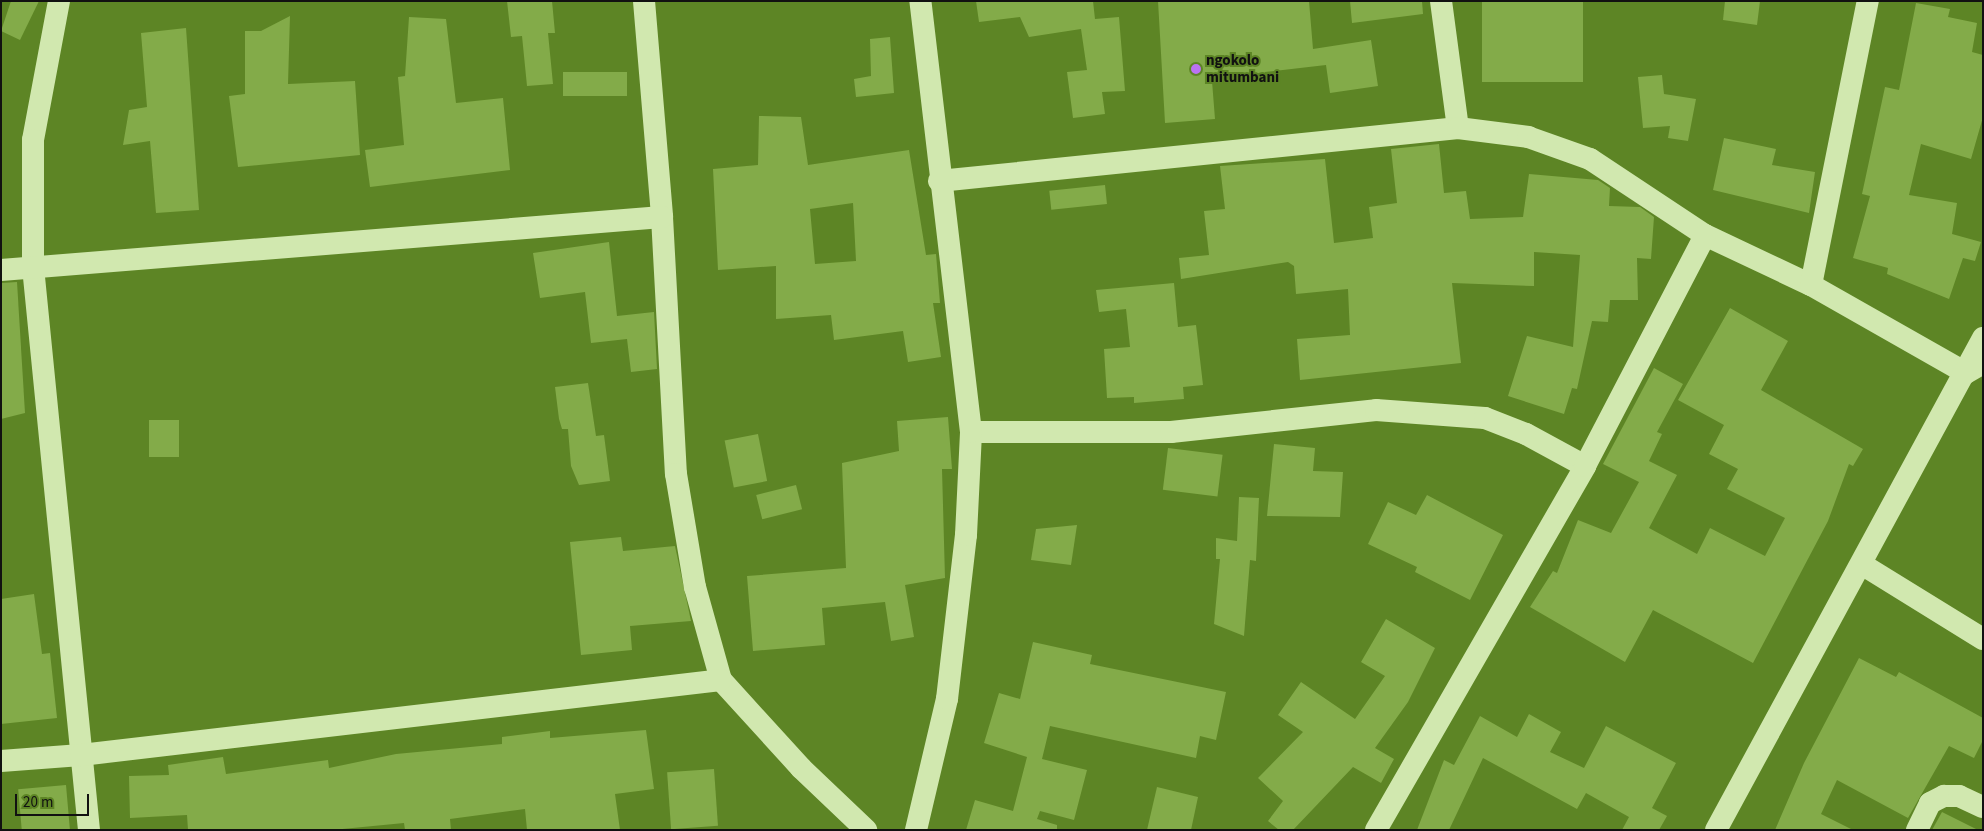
<!DOCTYPE html>
<style>
body{margin:0}
#map{position:relative;width:1984px;height:831px;overflow:hidden;background:#5d8525;font-family:"Source Sans 3",sans-serif}
div>[style]{position:absolute}
.building>*{inset:0;background:#83ab49;transform-origin:0 0}
.street>*{height:22px;margin:-11px;padding:0 11px;transform-origin:11px;border-radius:11px;background:#d1e8af}
.dots>*{width:14px;height:14px;translate:-50% -50%;box-sizing:border-box;border:2px solid #5d8525;border-radius:50%}
span{translate:-50% -50%;white-space:nowrap;text-align:center;line-height:1.15;-webkit-text-stroke:4px #5d8525;paint-order:stroke}
.poi-label{font-size:15px;color:#111;font-weight:700}
.left{translate:0 -50%;text-align:left}
.frame{position:absolute;inset:0;border:2px solid #111;pointer-events:none}
.scale{position:absolute;left:15px;top:794px;width:74px;height:22px;box-sizing:border-box;border:2px solid #111;border-top:0;padding-left:6px;font-size:15px;line-height:18px;white-space:nowrap;color:#111;-webkit-text-stroke:4px #5d8525;paint-order:stroke}
</style>
<div id="map">
<div class="building">
<i style="clip-path:polygon(11px 1px,39px 1px,20px 40px,1px 31px)"></i>
<i style="clip-path:polygon(507px 1px,552px 1px,555px 33px,548px 33px,553px 84px,527px 86px,522px 36px,511px 37px)"></i>
<i style="clip-path:polygon(976px 1px,1093px 1px,1095px 19px,1119px 17px,1125px 91px,1102px 92px,1105px 114px,1073px 118px,1067px 72px,1087px 70px,1081px 29px,1029px 37px,1020px 17px,979px 22px)"></i>
<i style="clip-path:polygon(1158px 1px,1309px 1px,1313px 49px,1371px 40px,1378px 86px,1330px 93px,1326px 65px,1265px 72px,1265px 76px,1212px 81px,1215px 119px,1165px 123px)"></i>
<i style="clip-path:polygon(1350px 1px,1422px 1px,1423px 14px,1352px 23px)"></i>
<i style="left:1482px;top:1px;width:101px;height:81px"></i>
<i style="clip-path:polygon(1725px 1px,1760px 1px,1757px 25px,1723px 20px)"></i>
<i style="clip-path:polygon(1916px 3px,1950px 9px,1948px 17px,1977px 23px,1972px 52px,1983px 55px,1983px 117px,1971px 159px,1921px 144px,1909px 195px,1957px 203px,1952px 234px,1981px 242px,1975px 261px,1963px 258px,1949px 299px,1887px 274px,1888px 268px,1853px 258px,1870px 196px,1862px 194px,1885px 87px,1899px 90px)"></i>
<i style="clip-path:polygon(290px 16px,288px 84px,355px 81px,360px 155px,238px 167px,229px 96px,245px 94px,245px 31px,261px 31px)"></i>
<i style="clip-path:polygon(409px 17px,446px 19px,456px 103px,503px 98px,510px 170px,370px 187px,365px 150px,404px 145px,398px 77px,405px 76px)"></i>
<i style="clip-path:polygon(186px 28px,199px 210px,156px 213px,150px 141px,123px 145px,129px 110px,147px 107px,141px 33px)"></i>
<i style="clip-path:polygon(890px 37px,894px 93px,856px 97px,854px 79px,871px 76px,870px 39px)"></i>
<i style="left:563px;top:72px;width:64px;height:24px"></i>
<i style="clip-path:polygon(1662px 75px,1664px 94px,1696px 99px,1688px 141px,1668px 138px,1670px 126px,1643px 128px,1638px 77px)"></i>
<i style="clip-path:polygon(evenodd,759px 116px,801px 117px,808px 165px,909px 150px,926px 255px,936px 254px,940px 303px,933px 303px,941px 357px,908px 362px,903px 331px,834px 340px,831px 315px,776px 319px,776px 266px,718px 270px,713px 169px,758px 165px,759px 116px,853px 203px,856px 261px,815px 264px,810px 209px,853px 203px)"></i>
<i style="clip-path:polygon(1724px 138px,1776px 149px,1772px 165px,1815px 172px,1809px 213px,1713px 190px)"></i>
<i style="clip-path:polygon(1439px 144px,1444px 193px,1466px 191px,1470px 219px,1523px 217px,1529px 174px,1598px 180px,1610px 188px,1609px 206px,1640px 207px,1654px 217px,1651px 259px,1637px 258px,1638px 300px,1610px 300px,1608px 322px,1592px 321px,1577px 389px,1572px 388px,1564px 414px,1508px 396px,1527px 336px,1573px 347px,1580px 255px,1534px 252px,1534px 286px,1452px 283px,1461px 363px,1300px 380px,1297px 339px,1350px 335px,1348px 289px,1296px 294px,1294px 266px,1288px 262px,1181px 279px,1179px 258px,1209px 255px,1204px 211px,1225px 209px,1220px 166px,1325px 159px,1334px 243px,1373px 238px,1369px 207px,1397px 203px,1391px 149px)"></i>
<i style="left:1105px;top:185px;width:19px;height:56px;rotate:84deg"></i>
<i style="clip-path:polygon(609px 242px,617px 316px,654px 312px,657px 369px,631px 372px,627px 339px,591px 343px,585px 292px,540px 298px,533px 253px)"></i>
<i style="clip-path:polygon(17px 282px,25px 413px,1px 419px,1px 283px)"></i>
<i style="clip-path:polygon(1174px 283px,1178px 327px,1196px 325px,1203px 385px,1183px 387px,1184px 399px,1134px 403px,1134px 397px,1107px 398px,1104px 349px,1130px 347px,1126px 309px,1099px 312px,1096px 290px)"></i>
<i style="clip-path:polygon(1730px 308px,1788px 341px,1761px 390px,1863px 449px,1853px 466px,1849px 464px,1828px 521px,1753px 663px,1653px 610px,1625px 662px,1530px 607px,1553px 571px,1557px 573px,1578px 520px,1611px 533px,1639px 482px,1603px 464px,1654px 368px,1683px 384px,1657px 432px,1662px 434px,1649px 461px,1677px 475px,1649px 528px,1697px 554px,1710px 528px,1765px 556px,1785px 518px,1727px 489px,1738px 469px,1709px 454px,1724px 425px,1678px 400px)"></i>
<i style="clip-path:polygon(588px 383px,596px 436px,604px 435px,610px 481px,579px 485px,571px 466px,568px 429px,562px 429px,559px 419px,555px 387px)"></i>
<i style="clip-path:polygon(948px 417px,952px 469px,942px 469px,945px 578px,905px 585px,914px 637px,891px 641px,885px 602px,822px 608px,825px 645px,753px 651px,747px 576px,846px 568px,842px 463px,899px 451px,897px 421px)"></i>
<i style="left:149px;top:420px;width:30px;height:37px"></i>
<i style="left:758px;top:434px;width:48px;height:34px;rotate:79deg"></i>
<i style="clip-path:polygon(1274px 444px,1315px 448px,1313px 471px,1343px 472px,1340px 517px,1267px 516px)"></i>
<i style="left:1168px;top:448px;width:55px;height:42px;rotate:7deg"></i>
<i style="left:796px;top:485px;width:25px;height:41px;rotate:76deg"></i>
<i style="clip-path:polygon(1427px 495px,1503px 535px,1470px 600px,1415px 572px,1417px 567px,1368px 544px,1388px 502px,1416px 515px)"></i>
<i style="clip-path:polygon(1239px 497px,1259px 498px,1256px 561px,1250px 560px,1244px 636px,1214px 624px,1220px 559px,1216px 559px,1216px 538px,1237px 541px)"></i>
<i style="clip-path:polygon(1077px 525px,1071px 565px,1031px 560px,1036px 529px)"></i>
<i style="clip-path:polygon(621px 537px,623px 551px,675px 546px,691px 621px,630px 626px,632px 650px,581px 655px,570px 542px)"></i>
<i style="clip-path:polygon(34px 594px,42px 654px,50px 653px,57px 718px,1px 724px,1px 599px)"></i>
<i style="clip-path:polygon(1386px 619px,1435px 648px,1408px 702px,1375px 748px,1394px 759px,1381px 783px,1353px 767px,1293px 830px,1279px 830px,1268px 821px,1283px 801px,1258px 778px,1303px 732px,1278px 715px,1301px 682px,1355px 719px,1385px 676px,1361px 662px)"></i>
<i style="clip-path:polygon(1033px 642px,1092px 655px,1090px 664px,1226px 692px,1216px 740px,1200px 736px,1196px 758px,1050px 726px,1042px 759px,1087px 770px,1074px 820px,1040px 811px,1037px 819px,1057px 825px,1057px 830px,966px 830px,975px 800px,1013px 811px,1027px 757px,984px 743px,999px 693px,1020px 699px)"></i>
<i style="clip-path:polygon(1859px 658px,1896px 677px,1899px 672px,1983px 718px,1983px 740px,1974px 758px,1949px 746px,1908px 818px,1837px 780px,1821px 814px,1853px 830px,1775px 830px,1804px 763px)"></i>
<i style="clip-path:polygon(1529px 714px,1561px 732px,1550px 752px,1584px 768px,1606px 726px,1676px 763px,1652px 808px,1667px 816px,1659px 830px,1622px 830px,1629px 817px,1586px 793px,1577px 809px,1483px 758px,1449px 830px,1417px 830px,1444px 760px,1454px 765px,1480px 716px,1517px 737px)"></i>
<i style="clip-path:polygon(646px 730px,654px 789px,615px 794px,620px 830px,527px 830px,525px 809px,450px 819px,451px 830px,405px 830px,404px 823px,332px 830px,188px 830px,187px 815px,130px 818px,129px 776px,169px 775px,168px 765px,223px 757px,226px 774px,328px 760px,329px 768px,396px 754px,502px 744px,502px 737px,550px 731px,550px 738px)"></i>
<i style="left:714px;top:769px;width:57px;height:47px;rotate:86deg"></i>
<i style="left:66px;top:785px;width:45px;height:48px;rotate:85deg"></i>
<i style="clip-path:polygon(1157px 787px,1198px 797px,1191px 830px,1147px 830px)"></i>
<i style="clip-path:polygon(1942px 812px,1978px 830px,1932px 830px)"></i>
</div>
<div class="street">
<i style="left:59px;top:1px;width:141px;rotate:100.6deg"></i>
<i style="left:33px;top:140px;width:127px;rotate:90deg"></i>
<i style="left:33px;top:267px;width:566px;rotate:84.32deg"></i>
<i style="left:644px;top:1px;width:217px;rotate:85.2deg"></i>
<i style="left:662px;top:217px;width:257px;rotate:86.9deg"></i>
<i style="left:676px;top:474px;width:115px;rotate:80.5deg"></i>
<i style="left:695px;top:587px;width:97px;rotate:74.4deg"></i>
<i style="left:721px;top:680px;width:119px;rotate:47.7deg"></i>
<i style="left:801px;top:768px;width:90px;rotate:43.6deg"></i>
<i style="left:1441px;top:1px;width:128px;rotate:82.4deg"></i>
<i style="left:939px;top:181px;width:522px;rotate:-5.83deg"></i>
<i style="left:1458px;top:128px;width:71px;rotate:7.3deg"></i>
<i style="left:1528px;top:137px;width:66px;rotate:19.5deg"></i>
<i style="left:1590px;top:159px;width:138px;rotate:33.5deg"></i>
<i style="left:1705px;top:235px;width:117px;rotate:25.3deg"></i>
<i style="left:1811px;top:285px;width:178px;rotate:29.6deg"></i>
<i style="left:1966px;top:373px;width:20px;rotate:-30deg"></i>
<i style="left:1px;top:270px;width:663px;rotate:-4.58deg"></i>
<i style="left:1811px;top:285px;width:290px;rotate:-78.7deg"></i>
<i style="left:971px;top:432px;width:200px"></i>
<i style="left:1171px;top:432px;width:206px;rotate:-6.1deg"></i>
<i style="left:1376px;top:410px;width:109px;rotate:4.2deg"></i>
<i style="left:1485px;top:418px;width:44px;rotate:21.3deg"></i>
<i style="left:1526px;top:434px;width:67px;rotate:28.5deg"></i>
<i style="left:1863px;top:565px;width:141px;rotate:31.7deg"></i>
<i style="left:1px;top:761px;width:80px;rotate:-4.3deg"></i>
<i style="left:81px;top:755px;width:644px;rotate:-6.68deg"></i>
<i style="left:916px;top:830px;width:135px;rotate:-76.7deg"></i>
<i style="left:947px;top:699px;width:165px;rotate:-83.4deg"></i>
<i style="left:966px;top:535px;width:103px;rotate:-87.2deg"></i>
<i style="left:971px;top:432px;width:434px;rotate:-96.7deg"></i>
<i style="left:1376px;top:830px;width:420px;rotate:-60.1deg"></i>
<i style="left:1585px;top:466px;width:260px;rotate:-62.5deg"></i>
<i style="left:1716px;top:830px;width:560px;rotate:-61.51deg"></i>
<i style="left:1917px;top:830px;width:30px;rotate:-64deg"></i>
<i style="left:1930px;top:803px;width:16px;rotate:-27deg"></i>
<i style="left:1944px;top:796px;width:15px"></i>
<i style="left:1959px;top:796px;width:26px;rotate:25deg"></i>
</div>
<div class="dots">
<i style="left:1196px;top:69px;background:#bb73f2"></i>
</div>
<div class="poi-label">
<span class="left" style="left:1206px;top:69px">ngokolo<br>mitumbani</span>
</div>
<div class="frame"></div>
<div class="scale">20 m</div>
</div>
